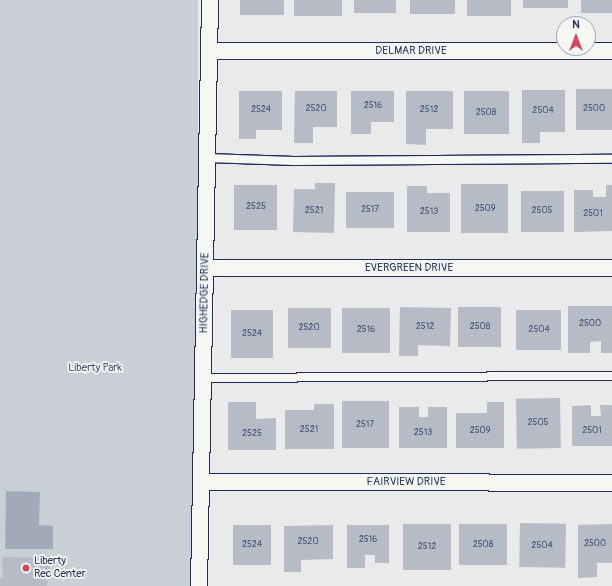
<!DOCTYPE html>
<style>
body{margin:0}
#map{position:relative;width:612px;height:586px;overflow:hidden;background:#e9eae9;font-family:Pangolin,sans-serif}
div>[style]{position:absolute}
.green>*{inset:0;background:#caced5;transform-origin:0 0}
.water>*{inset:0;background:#a2aaba}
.building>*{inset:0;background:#b6bbc6;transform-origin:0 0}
.roads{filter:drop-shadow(1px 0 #1b2f5e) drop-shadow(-1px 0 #1b2f5e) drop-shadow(0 1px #1b2f5e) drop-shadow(0 -1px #1b2f5e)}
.lane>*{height:8px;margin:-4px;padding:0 4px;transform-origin:4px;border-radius:4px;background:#f6f6f2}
.street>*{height:16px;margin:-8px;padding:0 8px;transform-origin:8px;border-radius:8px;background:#f6f6f2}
.dots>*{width:11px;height:11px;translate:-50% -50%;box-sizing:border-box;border:2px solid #f6f6f2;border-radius:50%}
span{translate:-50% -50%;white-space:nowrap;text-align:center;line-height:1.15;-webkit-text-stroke:3.5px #f6f6f2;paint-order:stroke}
.number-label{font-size:9px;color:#425278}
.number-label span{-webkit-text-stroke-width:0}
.street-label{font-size:11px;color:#1b2f5e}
.park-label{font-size:11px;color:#47577c}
.poi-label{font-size:11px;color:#1b2f5e}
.left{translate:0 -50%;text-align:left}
.north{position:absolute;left:556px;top:16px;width:40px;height:40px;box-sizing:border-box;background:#f6f6f2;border:1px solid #9ea6b7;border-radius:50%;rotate:0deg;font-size:11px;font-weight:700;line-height:16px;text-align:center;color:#1b2f5e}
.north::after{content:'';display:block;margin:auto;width:14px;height:18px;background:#d1495b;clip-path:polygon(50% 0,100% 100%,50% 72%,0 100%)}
</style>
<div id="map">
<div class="green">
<i style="left:0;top:0;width:198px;height:586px"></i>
</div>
<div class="water">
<i style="clip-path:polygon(6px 491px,40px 492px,39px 525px,53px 526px,53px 549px,5px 549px)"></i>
</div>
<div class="building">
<i style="left:240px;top:0;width:44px;height:15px"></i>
<i style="left:294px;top:0;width:48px;height:16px"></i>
<i style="left:354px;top:0;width:42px;height:13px"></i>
<i style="left:410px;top:0;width:45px;height:14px"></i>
<i style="left:467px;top:0;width:44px;height:16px"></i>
<i style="left:523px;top:0;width:45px;height:8px"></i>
<i style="left:581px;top:0;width:31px;height:13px"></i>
<i style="left:576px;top:89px;width:36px;height:41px"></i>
<i style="clip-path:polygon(522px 90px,565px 90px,565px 132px,540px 132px,540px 143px,522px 143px)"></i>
<i style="clip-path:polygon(239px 91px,282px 91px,282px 130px,256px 130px,256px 139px,239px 139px)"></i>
<i style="clip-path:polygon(295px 91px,337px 91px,337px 127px,313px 127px,313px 143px,294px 143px)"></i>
<i style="clip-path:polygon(351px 91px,394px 91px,394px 122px,371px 122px,371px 134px,351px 134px)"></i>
<i style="clip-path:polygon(406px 91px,453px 91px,453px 129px,426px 129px,426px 145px,406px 144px)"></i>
<i style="left:464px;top:91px;width:45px;height:43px"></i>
<i style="clip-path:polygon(315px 183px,335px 183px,334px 233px,293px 232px,294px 189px,315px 189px)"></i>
<i style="left:461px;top:184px;width:47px;height:49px"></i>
<i style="left:234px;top:185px;width:43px;height:45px"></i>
<i style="clip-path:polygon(606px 185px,612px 185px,612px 231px,574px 232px,574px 190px,593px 190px,593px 197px,606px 197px)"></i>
<i style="clip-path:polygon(407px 186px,427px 186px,427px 193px,450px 193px,450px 232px,407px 232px)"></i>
<i style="left:521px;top:191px;width:43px;height:41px"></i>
<i style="left:346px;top:192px;width:48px;height:36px"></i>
<i style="clip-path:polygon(568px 306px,612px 306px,612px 353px,601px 353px,601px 341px,590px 342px,590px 353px,568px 353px)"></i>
<i style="clip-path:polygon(400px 307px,451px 308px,450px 346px,418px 345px,418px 356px,399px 356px)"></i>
<i style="left:458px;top:307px;width:43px;height:40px"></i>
<i style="left:288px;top:308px;width:43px;height:40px"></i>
<i style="left:342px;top:308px;width:48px;height:45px"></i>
<i style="left:231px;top:310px;width:42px;height:48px"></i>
<i style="left:516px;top:310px;width:45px;height:40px"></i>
<i style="left:560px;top:398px;width:50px;height:44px;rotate:89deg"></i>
<i style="left:342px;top:401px;width:47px;height:47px"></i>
<i style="clip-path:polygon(228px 402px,256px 402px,256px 419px,276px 418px,276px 450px,228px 450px)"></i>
<i style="clip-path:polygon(487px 402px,504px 402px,504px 448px,456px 448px,456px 413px,487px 413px)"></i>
<i style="clip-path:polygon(314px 404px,334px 404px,334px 449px,285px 449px,285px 410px,314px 410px)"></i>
<i style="clip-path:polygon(591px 405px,591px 416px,601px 416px,600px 405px,612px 405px,612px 446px,572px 446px,572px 406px)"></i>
<i style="clip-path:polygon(399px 407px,419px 407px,419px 417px,428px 417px,428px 407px,447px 407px,447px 448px,399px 448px)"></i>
<i style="left:520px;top:523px;width:46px;height:44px;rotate:1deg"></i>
<i style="left:403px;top:524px;width:48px;height:46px"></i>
<i style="left:459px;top:524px;width:48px;height:41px"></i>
<i style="clip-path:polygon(612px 524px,612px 563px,597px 563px,597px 577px,578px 578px,578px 525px)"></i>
<i style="left:233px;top:525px;width:38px;height:40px"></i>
<i style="clip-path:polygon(333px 525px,333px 559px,301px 560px,301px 572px,284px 572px,284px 526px)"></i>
<i style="clip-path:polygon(347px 525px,389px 525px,389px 563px,375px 563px,375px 555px,365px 555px,365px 568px,347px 568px)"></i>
<i style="clip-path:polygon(2px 557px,51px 558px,47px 586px,0 586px,0 578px,3px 578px)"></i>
</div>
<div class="roads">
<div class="lane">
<i style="left:207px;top:158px;width:87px;rotate:2deg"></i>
<i style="left:294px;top:161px;width:318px;rotate:-0.4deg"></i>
<i style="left:203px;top:378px;width:409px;rotate:-0.3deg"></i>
</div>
<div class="street">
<i style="left:209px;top:51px;width:403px"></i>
<i style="left:205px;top:268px;width:407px"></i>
<i style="left:201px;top:482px;width:411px;rotate:0.1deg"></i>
<i style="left:199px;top:586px;width:586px;rotate:-88.92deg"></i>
</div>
</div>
<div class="dots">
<i style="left:26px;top:568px;background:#d1495b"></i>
</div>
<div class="number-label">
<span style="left:373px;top:106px">2516</span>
<span style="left:316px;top:109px">2520</span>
<span style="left:594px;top:109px">2500</span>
<span style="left:261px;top:110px">2524</span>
<span style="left:429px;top:110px">2512</span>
<span style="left:543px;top:111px">2504</span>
<span style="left:486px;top:113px">2508</span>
<span style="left:256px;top:207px">2525</span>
<span style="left:485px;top:209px">2509</span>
<span style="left:370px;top:210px">2517</span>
<span style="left:314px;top:211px">2521</span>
<span style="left:542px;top:211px">2505</span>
<span style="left:429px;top:212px">2513</span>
<span style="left:593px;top:214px">2501</span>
<span style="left:590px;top:324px">2500</span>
<span style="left:425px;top:327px">2512</span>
<span style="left:480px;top:327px">2508</span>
<span style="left:309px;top:328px">2520</span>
<span style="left:366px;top:330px">2516</span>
<span style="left:539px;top:330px">2504</span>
<span style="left:252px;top:334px">2524</span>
<span style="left:538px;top:423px">2505</span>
<span style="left:365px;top:425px">2517</span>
<span style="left:309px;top:430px">2521</span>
<span style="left:480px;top:431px">2509</span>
<span style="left:592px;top:431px">2501</span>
<span style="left:423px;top:433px">2513</span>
<span style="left:252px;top:434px">2525</span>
<span style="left:368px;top:540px">2516</span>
<span style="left:308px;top:542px">2520</span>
<span style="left:595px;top:544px">2500</span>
<span style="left:252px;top:545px">2524</span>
<span style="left:483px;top:545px">2508</span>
<span style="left:542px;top:546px">2504</span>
<span style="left:427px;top:547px">2512</span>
</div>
<div class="street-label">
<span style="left:411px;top:51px">DELMAR DRIVE</span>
<span style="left:409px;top:268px">EVERGREEN DRIVE</span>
<span style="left:205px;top:293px;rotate:-89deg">HIGHEDGE DRIVE</span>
<span style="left:406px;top:482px">FAIRVIEW DRIVE</span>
</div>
<div class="park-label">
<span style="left:95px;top:368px">Liberty Park</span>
</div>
<div class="poi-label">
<span class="left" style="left:34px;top:568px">Liberty<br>Rec Center</span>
</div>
<div class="north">N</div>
</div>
